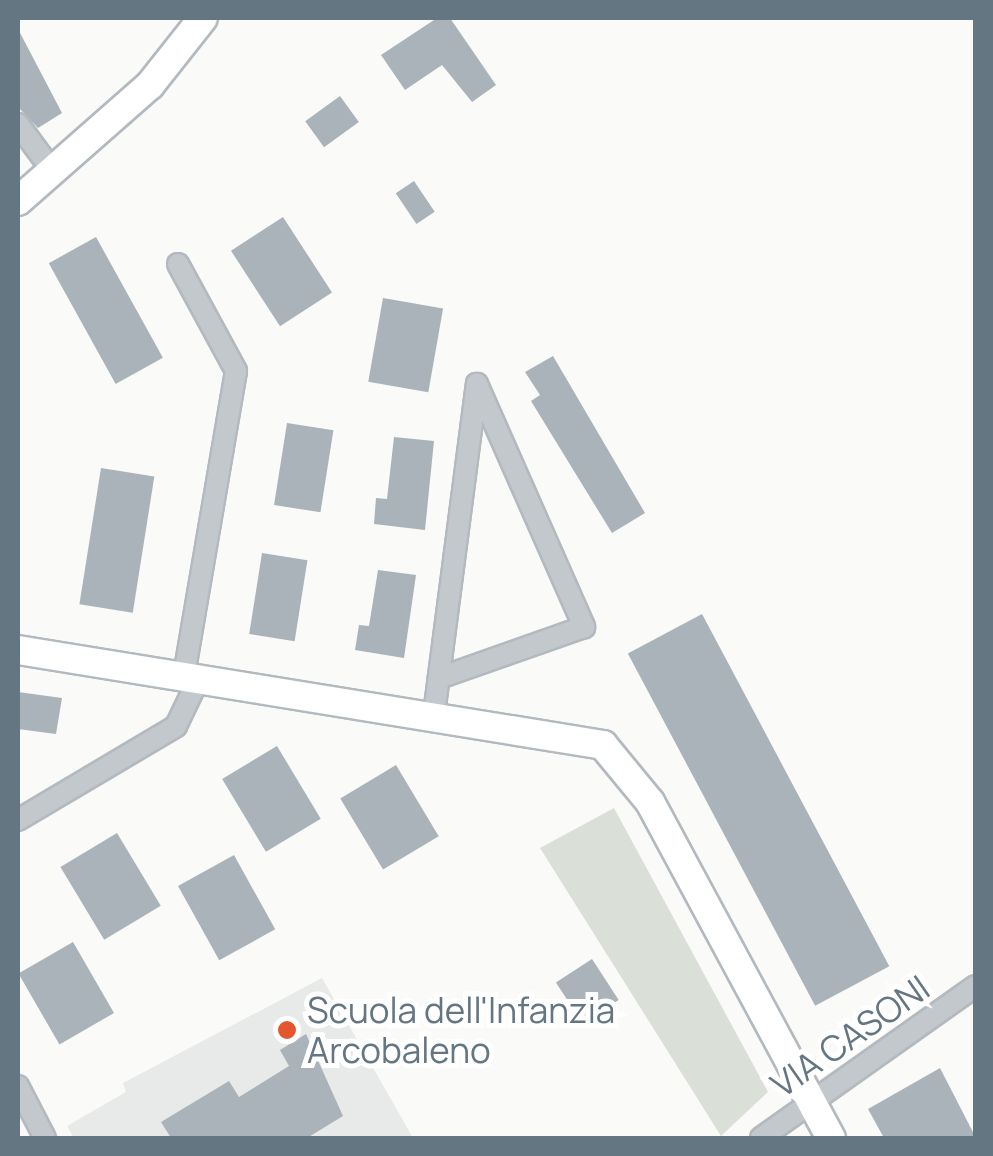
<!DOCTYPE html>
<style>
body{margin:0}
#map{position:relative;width:993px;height:1156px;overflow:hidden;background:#fafaf8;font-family:Manrope,sans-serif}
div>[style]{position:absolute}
.built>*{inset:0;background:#e8e9e9}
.green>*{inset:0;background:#dadfd7}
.building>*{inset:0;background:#aab3b9;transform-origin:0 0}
.roads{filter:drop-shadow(2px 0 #b3babf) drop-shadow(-2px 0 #b3babf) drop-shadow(0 2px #b3babf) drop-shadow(0 -2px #b3babf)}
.street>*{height:20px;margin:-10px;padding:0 10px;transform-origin:10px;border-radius:10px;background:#c3c8cc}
.secondary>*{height:28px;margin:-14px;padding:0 14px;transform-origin:14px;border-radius:14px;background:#fff}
.dots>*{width:28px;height:28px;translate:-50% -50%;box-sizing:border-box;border:5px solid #fff;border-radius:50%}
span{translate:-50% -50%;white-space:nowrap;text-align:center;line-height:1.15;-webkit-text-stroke:10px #fff;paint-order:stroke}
.poi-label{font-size:35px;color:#657683}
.left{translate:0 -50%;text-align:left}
.street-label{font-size:35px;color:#657683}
.frame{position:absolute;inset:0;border:20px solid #657683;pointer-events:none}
</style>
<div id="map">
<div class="built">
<i style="clip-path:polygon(322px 978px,413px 1138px,74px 1138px,67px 1126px,126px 1092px,123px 1083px)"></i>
</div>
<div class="green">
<i style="clip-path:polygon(614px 808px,768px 1092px,721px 1136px,540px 848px)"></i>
</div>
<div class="building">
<i style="clip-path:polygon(437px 18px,450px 18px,496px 85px,472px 102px,442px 65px,405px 90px,381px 55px)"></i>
<i style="clip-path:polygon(18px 29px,62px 113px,38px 128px,18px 107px)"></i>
<i style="left:340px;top:96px;width:32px;height:43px;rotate:54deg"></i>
<i style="left:414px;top:181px;width:37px;height:22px;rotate:56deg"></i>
<i style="left:283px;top:217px;width:90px;height:62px;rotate:57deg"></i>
<i style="left:96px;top:237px;width:138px;height:54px;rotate:61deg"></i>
<i style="left:383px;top:298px;width:61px;height:85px;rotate:10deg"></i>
<i style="clip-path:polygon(553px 356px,645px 513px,612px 533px,531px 401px,540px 395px,525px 372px)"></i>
<i style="left:287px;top:423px;width:47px;height:83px;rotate:9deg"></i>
<i style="clip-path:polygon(394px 437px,434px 441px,425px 530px,374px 524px,376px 498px,387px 499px)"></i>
<i style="left:101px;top:468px;width:54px;height:138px;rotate:9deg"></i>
<i style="left:262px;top:553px;width:46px;height:82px;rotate:9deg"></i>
<i style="clip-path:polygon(378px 570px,416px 575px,404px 658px,355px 650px,359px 625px,369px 626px)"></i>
<i style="left:702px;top:614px;width:399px;height:84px;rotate:62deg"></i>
<i style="clip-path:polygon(18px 692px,62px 698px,56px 734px,18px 729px)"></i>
<i style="left:277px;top:746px;width:85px;height:64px;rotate:59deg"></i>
<i style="left:396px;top:765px;width:83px;height:65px;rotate:59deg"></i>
<i style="left:117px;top:833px;width:85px;height:66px;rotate:59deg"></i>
<i style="left:234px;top:855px;width:85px;height:64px;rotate:61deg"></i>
<i style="left:73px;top:942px;width:82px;height:63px;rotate:60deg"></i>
<i style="left:592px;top:959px;width:49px;height:43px;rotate:57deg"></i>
<i style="clip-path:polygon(306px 1034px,343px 1116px,307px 1138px,171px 1138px,161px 1122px,229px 1081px,239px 1097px,289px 1066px,280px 1050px)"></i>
<i style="clip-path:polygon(940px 1068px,976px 1138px,884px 1138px,868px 1109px)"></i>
</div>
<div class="roads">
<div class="street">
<i style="left:18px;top:124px;width:61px;rotate:53.7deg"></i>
<i style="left:178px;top:264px;width:122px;rotate:61.5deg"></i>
<i style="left:236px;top:371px;width:309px;rotate:99.7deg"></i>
<i style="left:434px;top:714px;width:333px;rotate:-82.6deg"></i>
<i style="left:477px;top:384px;width:266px;rotate:66.2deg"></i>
<i style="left:584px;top:627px;width:154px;rotate:160.6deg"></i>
<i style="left:18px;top:820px;width:184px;rotate:-30.7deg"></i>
<i style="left:176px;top:726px;width:53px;rotate:-64.4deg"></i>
<i style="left:18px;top:1086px;width:59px;rotate:62.6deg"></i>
<i style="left:761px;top:1138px;width:263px;rotate:-35.3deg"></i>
</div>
<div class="secondary">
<i style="left:18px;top:201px;width:176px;rotate:-41.3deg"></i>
<i style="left:150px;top:85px;width:85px;rotate:-51.7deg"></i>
<i style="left:18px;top:650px;width:593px;rotate:9.22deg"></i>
<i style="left:603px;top:745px;width:74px;rotate:50.5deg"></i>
<i style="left:650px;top:802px;width:382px;rotate:61.7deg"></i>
</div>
</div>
<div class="dots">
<i style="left:287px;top:1030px;background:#e4572e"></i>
</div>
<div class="poi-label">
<span class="left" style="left:307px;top:1030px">Scuola dell'Infanzia<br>Arcobaleno</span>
</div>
<div class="street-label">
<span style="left:850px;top:1036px;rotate:-35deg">VIA CASONI</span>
</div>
<div class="frame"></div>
</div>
